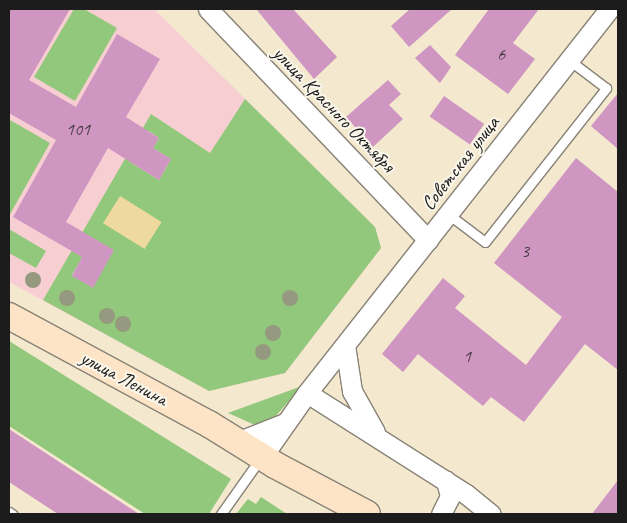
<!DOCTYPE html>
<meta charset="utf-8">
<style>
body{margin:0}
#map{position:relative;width:627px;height:523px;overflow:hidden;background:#f4e8cf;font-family:Caveat,sans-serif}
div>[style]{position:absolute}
.built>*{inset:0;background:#f7cfd3}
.green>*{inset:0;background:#92c87b}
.sand>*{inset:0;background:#eeda9e;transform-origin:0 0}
.building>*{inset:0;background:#ce96c1;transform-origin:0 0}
.roads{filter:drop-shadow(1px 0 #888276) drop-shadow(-1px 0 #888276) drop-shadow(0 1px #888276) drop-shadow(0 -1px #888276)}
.service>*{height:9px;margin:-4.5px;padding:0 4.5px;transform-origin:4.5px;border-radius:4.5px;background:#fff}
.minor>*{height:19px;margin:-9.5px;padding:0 9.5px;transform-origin:9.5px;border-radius:9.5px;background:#fff}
.secondary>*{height:26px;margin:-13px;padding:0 13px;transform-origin:13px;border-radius:13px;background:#fee4c6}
.trees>*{width:16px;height:16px;margin:-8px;border-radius:50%;background:#94997f}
span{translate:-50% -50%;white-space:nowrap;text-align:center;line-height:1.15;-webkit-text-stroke:4px #fbf7ec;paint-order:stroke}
.number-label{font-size:18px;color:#483a45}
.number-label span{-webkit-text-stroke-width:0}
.street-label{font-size:20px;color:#1c1c1c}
.frame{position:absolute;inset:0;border:10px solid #1c1c1c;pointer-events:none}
</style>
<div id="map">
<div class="built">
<i style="clip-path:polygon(9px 9px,154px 9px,375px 227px,381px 248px,285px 373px,209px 391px,9px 282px)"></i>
</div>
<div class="green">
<i style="clip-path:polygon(74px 9px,84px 9px,117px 28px,75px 101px,34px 77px)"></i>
<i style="clip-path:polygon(evenodd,245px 99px,375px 227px,381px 248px,285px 373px,209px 391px,43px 300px,151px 114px,210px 153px,245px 99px,149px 131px,159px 138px,153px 148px,171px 159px,159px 180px,130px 162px,149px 131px,245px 99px,93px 238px,92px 287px,72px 275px,93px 238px)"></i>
<i style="clip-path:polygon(10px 120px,50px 143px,9px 216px,9px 123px)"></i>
<i style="clip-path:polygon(9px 229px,46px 251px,36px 268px,9px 253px)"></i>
<i style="clip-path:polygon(9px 341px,231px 479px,209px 514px,145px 514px,9px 426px)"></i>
<i style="clip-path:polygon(302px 386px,274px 418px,255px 425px,228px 413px)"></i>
<i style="clip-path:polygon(261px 497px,287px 514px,236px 514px,248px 499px,256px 504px)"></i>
</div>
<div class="sand">
<i style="left:120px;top:196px;width:49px;height:32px;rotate:32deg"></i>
</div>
<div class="building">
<i style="clip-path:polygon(9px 9px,70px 9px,29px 80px,76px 107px,117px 34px,160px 59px,126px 117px,159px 138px,153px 148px,171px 159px,159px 180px,108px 148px,66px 222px,114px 250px,93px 288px,72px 276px,82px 257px,13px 217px,56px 140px,9px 113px)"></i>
<i style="clip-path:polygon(256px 9px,293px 9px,337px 57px,314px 79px)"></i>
<i style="clip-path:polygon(410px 9px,452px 9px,409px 47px,391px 26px)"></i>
<i style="clip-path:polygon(489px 9px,539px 9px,513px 43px,535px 59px,508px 94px,455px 55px)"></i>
<i style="clip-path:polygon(430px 45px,451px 67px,440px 83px,415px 58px)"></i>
<i style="clip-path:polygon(388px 80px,401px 94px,389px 105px,403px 119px,373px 147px,346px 117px)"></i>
<i style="clip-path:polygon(618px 93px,618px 149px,591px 126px)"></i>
<i style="left:444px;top:96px;width:49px;height:25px;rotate:35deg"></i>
<i style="clip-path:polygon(576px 158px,618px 192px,618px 370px,585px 344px,524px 422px,491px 397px,483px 406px,418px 354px,403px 372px,382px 354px,443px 278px,465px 296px,455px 308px,526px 365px,562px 317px,494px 263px)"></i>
<i style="clip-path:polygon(9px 429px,139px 514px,58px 514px,9px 482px)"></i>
<i style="clip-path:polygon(618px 480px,618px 514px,592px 514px)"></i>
</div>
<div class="roads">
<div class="service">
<i style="left:448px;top:214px;width:46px;rotate:37.1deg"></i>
<i style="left:485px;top:242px;width:196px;rotate:-51.8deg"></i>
<i style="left:606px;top:88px;width:46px;rotate:-142.9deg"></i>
<i style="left:9px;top:512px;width:4px;rotate:34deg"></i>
<i style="left:221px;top:514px;width:67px;rotate:-54.7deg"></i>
</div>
<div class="minor">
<i style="left:208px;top:9px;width:319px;rotate:46.4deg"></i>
<i style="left:345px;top:345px;width:47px;rotate:81.3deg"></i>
<i style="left:352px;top:391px;width:47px;rotate:60.7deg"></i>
<i style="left:307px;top:393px;width:188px;rotate:32.4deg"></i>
<i style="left:466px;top:494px;width:32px;rotate:39deg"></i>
<i style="left:239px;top:441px;width:49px;rotate:-21.4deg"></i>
<i style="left:262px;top:457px;width:78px;rotate:-54.9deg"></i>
<i style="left:307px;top:393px;width:489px;rotate:-51.8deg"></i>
<i style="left:441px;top:514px;width:20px;rotate:-63deg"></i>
<i style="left:450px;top:496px;width:16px;rotate:-105deg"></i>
</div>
<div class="secondary">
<i style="left:9px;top:316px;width:227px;rotate:28.4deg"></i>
<i style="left:209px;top:424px;width:78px;rotate:31.8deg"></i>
<i style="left:275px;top:465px;width:104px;rotate:28deg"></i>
</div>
</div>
<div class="trees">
<i style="left:33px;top:280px"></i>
<i style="left:67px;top:298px"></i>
<i style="left:290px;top:298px"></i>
<i style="left:107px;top:316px"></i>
<i style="left:123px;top:324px"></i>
<i style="left:273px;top:333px"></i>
<i style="left:263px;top:352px"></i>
</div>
<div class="number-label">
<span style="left:501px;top:54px">6</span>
<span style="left:78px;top:129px">101</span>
<span style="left:525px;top:251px">3</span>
<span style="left:467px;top:356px">1</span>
</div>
<div class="street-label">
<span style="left:334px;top:109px;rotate:46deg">улица Красного Октября</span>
<span style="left:460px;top:163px;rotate:-52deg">Советская улица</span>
<span style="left:124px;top:378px;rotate:28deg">улица Ленина</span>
</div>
<div class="frame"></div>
</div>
